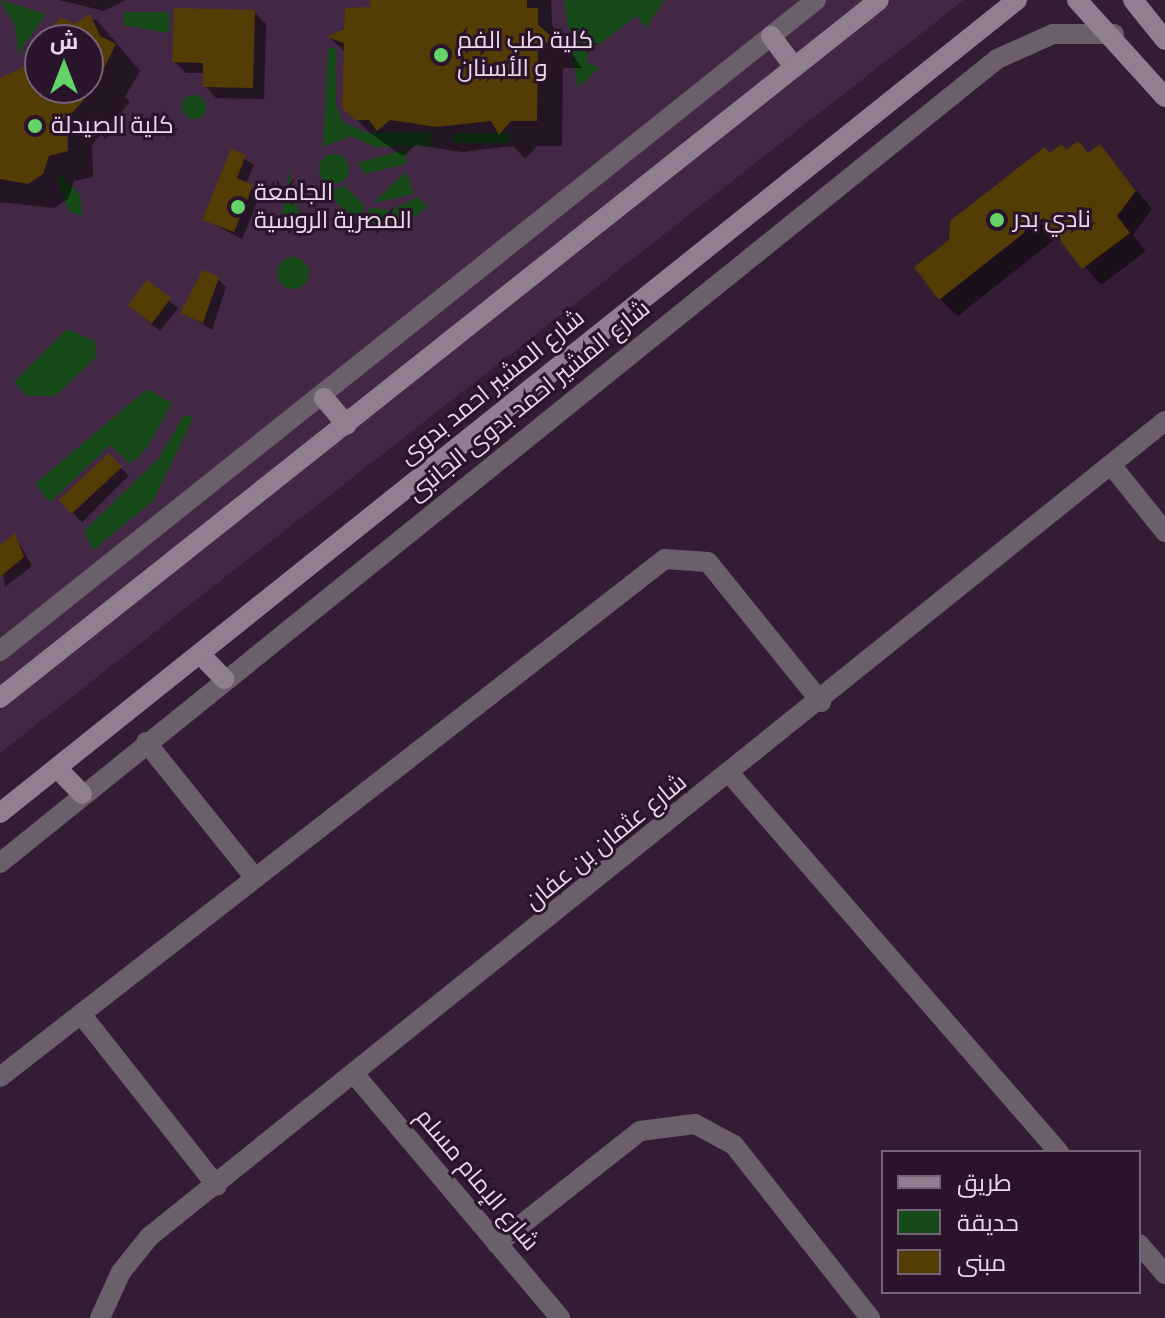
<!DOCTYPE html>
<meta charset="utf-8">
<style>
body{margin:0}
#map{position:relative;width:1165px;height:1318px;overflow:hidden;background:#331d35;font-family:"Fira Sans Condensed",Cairo,sans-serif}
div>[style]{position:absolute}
.built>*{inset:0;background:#422844}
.green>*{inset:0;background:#164a19;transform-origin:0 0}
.round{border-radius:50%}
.shadow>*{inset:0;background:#0007;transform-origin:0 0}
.building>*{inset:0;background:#533d04;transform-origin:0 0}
.street>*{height:20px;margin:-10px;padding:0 10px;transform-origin:10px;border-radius:10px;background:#6a5f6b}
.secondary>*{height:20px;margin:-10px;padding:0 10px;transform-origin:10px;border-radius:10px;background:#907e91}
.dots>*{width:22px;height:22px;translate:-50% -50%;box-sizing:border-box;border:4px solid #29142b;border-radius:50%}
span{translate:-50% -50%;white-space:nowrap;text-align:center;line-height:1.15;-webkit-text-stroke:6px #29142b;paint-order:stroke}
.poi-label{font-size:24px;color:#e8d9e8}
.left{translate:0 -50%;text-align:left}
.street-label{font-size:24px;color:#e8d9e8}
.legend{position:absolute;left:881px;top:1150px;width:260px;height:144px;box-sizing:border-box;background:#29142b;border:2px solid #756377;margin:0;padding:10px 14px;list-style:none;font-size:24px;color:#e8d9e8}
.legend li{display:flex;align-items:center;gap:16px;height:40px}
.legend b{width:40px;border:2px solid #756377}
.north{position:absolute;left:24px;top:24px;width:80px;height:80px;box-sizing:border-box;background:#29142b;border:2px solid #756377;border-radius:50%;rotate:0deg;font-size:22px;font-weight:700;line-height:32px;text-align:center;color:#e8d9e8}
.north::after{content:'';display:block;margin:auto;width:28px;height:36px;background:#64d468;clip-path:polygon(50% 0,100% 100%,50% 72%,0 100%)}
</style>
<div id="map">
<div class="built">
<i style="clip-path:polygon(evenodd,0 0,964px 0,0 753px,0 0,40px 40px,88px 40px,88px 88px,40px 88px,40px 40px)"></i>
</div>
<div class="green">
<i style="clip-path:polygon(0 0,46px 14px,18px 54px,15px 25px)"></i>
<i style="clip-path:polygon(564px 0,664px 0,646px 28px,637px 16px,588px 52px,587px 62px,599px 68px,578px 87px)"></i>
<i style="clip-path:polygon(124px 12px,169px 12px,169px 33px,123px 25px)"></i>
<i style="clip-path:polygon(328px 48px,336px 48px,336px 106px,343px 122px,367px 133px,431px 132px,431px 146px,375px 147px,351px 136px,323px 147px)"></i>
<i class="round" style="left:182px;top:95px;width:24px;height:24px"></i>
<i style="left:509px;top:133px;width:10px;height:56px;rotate:90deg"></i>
<i style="clip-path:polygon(407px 149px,406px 164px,365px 174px,358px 163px)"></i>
<i class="round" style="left:319px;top:154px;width:30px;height:30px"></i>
<i style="clip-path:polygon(290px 168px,292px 193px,301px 216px,282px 216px)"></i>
<i style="clip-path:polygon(406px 171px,414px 194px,373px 203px)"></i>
<i style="clip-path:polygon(61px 175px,80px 195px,82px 216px,69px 211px,57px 180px)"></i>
<i style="clip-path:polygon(344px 185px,365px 206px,357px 222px,327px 193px)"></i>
<i style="clip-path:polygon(418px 197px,428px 207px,406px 223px,362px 226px,369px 208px,391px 210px)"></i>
<i class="round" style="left:277px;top:257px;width:32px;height:32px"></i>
<i style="clip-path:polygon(67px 329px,95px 341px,96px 357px,55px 396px,27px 396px,14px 382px)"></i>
<i style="clip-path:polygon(147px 389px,172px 403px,147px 448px,130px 464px,110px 445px,50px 502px,35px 484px)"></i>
<i style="clip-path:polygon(184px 415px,193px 417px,190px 425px,153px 501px,93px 550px,84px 531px,159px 458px)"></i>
</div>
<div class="shadow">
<i style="clip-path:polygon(59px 0,126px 0,104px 11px)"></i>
<i style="clip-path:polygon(372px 0,551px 0,552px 25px,582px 68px,563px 68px,562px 146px,537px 146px,525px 159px,513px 146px,462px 152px,416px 145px,403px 156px,370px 133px,344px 107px,346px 53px,330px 38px,372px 9px)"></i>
<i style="clip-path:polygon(254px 12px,266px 24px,264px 99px,216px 98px,205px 86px,205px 73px,186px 73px,174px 61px)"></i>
<i style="clip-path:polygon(96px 19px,140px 71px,125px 97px,130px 102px,92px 145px,93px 177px,74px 181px,68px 199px,54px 208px,0 202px,0 80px,29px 66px,24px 60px,40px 44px,40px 88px,88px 88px,88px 40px,44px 40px)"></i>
<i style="clip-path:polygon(1100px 146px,1152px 209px,1133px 235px,1146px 251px,1101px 285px,1059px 236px,958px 316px,940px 299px,951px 241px,1050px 155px,1089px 155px)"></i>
<i style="clip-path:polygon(232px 151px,254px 165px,246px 184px,260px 195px,242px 239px,204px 219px)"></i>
<i style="clip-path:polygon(218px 279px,226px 287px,212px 330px,183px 312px)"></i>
<i style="left:147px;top:283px;width:40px;height:29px;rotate:39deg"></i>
<i style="left:109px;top:456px;width:28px;height:66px;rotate:45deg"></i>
<i style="clip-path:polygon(15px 536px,32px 566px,5px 587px,0 548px)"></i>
</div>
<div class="building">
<i style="clip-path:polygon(370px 0,527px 0,527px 8px,538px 8px,538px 25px,560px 43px,538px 43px,537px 121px,511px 121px,499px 135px,491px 121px,436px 127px,390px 120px,377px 131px,369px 120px,355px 120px,342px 108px,344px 43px,327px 37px,344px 29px,345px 8px,370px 7px)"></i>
<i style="clip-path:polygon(174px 8px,255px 10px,253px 88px,203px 87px,203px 63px,172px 62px)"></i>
<i style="clip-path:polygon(90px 14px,100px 36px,116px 44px,94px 88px,67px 119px,68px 151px,49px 156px,43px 174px,28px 184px,0 179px,0 78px,40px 59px,40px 88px,88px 88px,88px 40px,40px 40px,61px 17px,75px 24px)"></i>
<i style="clip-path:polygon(1078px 141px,1088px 153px,1100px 144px,1136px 191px,1117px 216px,1130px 233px,1082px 269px,1043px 218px,939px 300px,914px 267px,949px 240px,950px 221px,1045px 147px,1049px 153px,1062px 144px,1066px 150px)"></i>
<i style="clip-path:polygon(231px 149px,246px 155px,237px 178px,253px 185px,234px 232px,202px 220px)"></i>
<i style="clip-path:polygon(203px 270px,219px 277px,203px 323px,180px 313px)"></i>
<i style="left:147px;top:280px;width:30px;height:32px;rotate:37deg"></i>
<i style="left:109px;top:453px;width:19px;height:69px;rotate:47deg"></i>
<i style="clip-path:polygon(15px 533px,24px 557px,0 577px,0 545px)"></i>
</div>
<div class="street">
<i style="left:1112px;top:466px;width:85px;rotate:51.2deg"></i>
<i style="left:0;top:651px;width:1044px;rotate:-38.58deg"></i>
<i style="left:146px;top:742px;width:174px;rotate:51.3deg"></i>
<i style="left:731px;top:775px;width:500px;rotate:49deg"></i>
<i style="left:0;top:863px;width:1281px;rotate:-38.88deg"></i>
<i style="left:997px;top:59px;width:61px;rotate:-24.1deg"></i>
<i style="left:1053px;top:34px;width:61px"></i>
<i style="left:81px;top:1014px;width:219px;rotate:51.7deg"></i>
<i style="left:355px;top:1075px;width:318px;rotate:49.8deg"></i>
<i style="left:0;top:1077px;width:843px;rotate:-37.92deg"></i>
<i style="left:665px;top:559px;width:43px;rotate:4deg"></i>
<i style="left:708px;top:562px;width:180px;rotate:51.1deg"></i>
<i style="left:497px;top:1244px;width:182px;rotate:-38.3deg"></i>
<i style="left:640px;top:1131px;width:55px;rotate:-7.3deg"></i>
<i style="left:695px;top:1124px;width:44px;rotate:28.3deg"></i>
<i style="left:734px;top:1145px;width:220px;rotate:51.8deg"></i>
<i style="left:1139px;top:1244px;width:40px;rotate:49deg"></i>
<i style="left:100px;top:1318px;width:51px;rotate:-65.5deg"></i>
<i style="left:121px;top:1272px;width:45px;rotate:-51.3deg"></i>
<i style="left:149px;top:1237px;width:1303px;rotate:-38.77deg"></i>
</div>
<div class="secondary">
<i style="left:1077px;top:0;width:131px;rotate:47.8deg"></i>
<i style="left:1133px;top:0;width:51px;rotate:51.3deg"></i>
<i style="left:771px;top:36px;width:39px;rotate:53deg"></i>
<i style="left:324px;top:398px;width:35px;rotate:50deg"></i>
<i style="left:200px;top:654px;width:35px;rotate:46deg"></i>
<i style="left:0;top:698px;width:1122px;rotate:-38.45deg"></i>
<i style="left:57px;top:768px;width:36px;rotate:46deg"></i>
<i style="left:0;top:813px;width:1302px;rotate:-38.64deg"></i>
</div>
<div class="dots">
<i style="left:441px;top:55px;background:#64d468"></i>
<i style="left:35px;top:126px;background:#64d468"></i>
<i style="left:238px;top:207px;background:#64d468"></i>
<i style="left:997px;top:220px;background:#64d468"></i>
</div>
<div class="poi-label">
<span class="left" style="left:457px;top:55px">كلية طب الفم<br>و الأسنان</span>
<span class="left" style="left:51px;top:126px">كلية الصيدلة</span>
<span class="left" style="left:254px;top:207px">الجامعة<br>المصرية الروسية</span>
<span class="left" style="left:1013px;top:220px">نادي بدر</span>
</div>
<div class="street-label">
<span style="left:492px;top:387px;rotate:-39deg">شارع المشير احمد بدوى</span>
<span style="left:529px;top:401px;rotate:-39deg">شارع المشير احمد بدوى الجانبى</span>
<span style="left:606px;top:842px;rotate:-39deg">شارع عثمان بن عفان</span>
<span style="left:477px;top:1180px;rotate:50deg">شارع الإمام مسلم</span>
</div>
<ul class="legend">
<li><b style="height:10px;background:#907e91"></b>طريق</li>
<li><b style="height:22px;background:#164a19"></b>حديقة</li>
<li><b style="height:22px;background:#533d04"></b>مبنى</li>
</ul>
<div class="north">ش</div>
</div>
